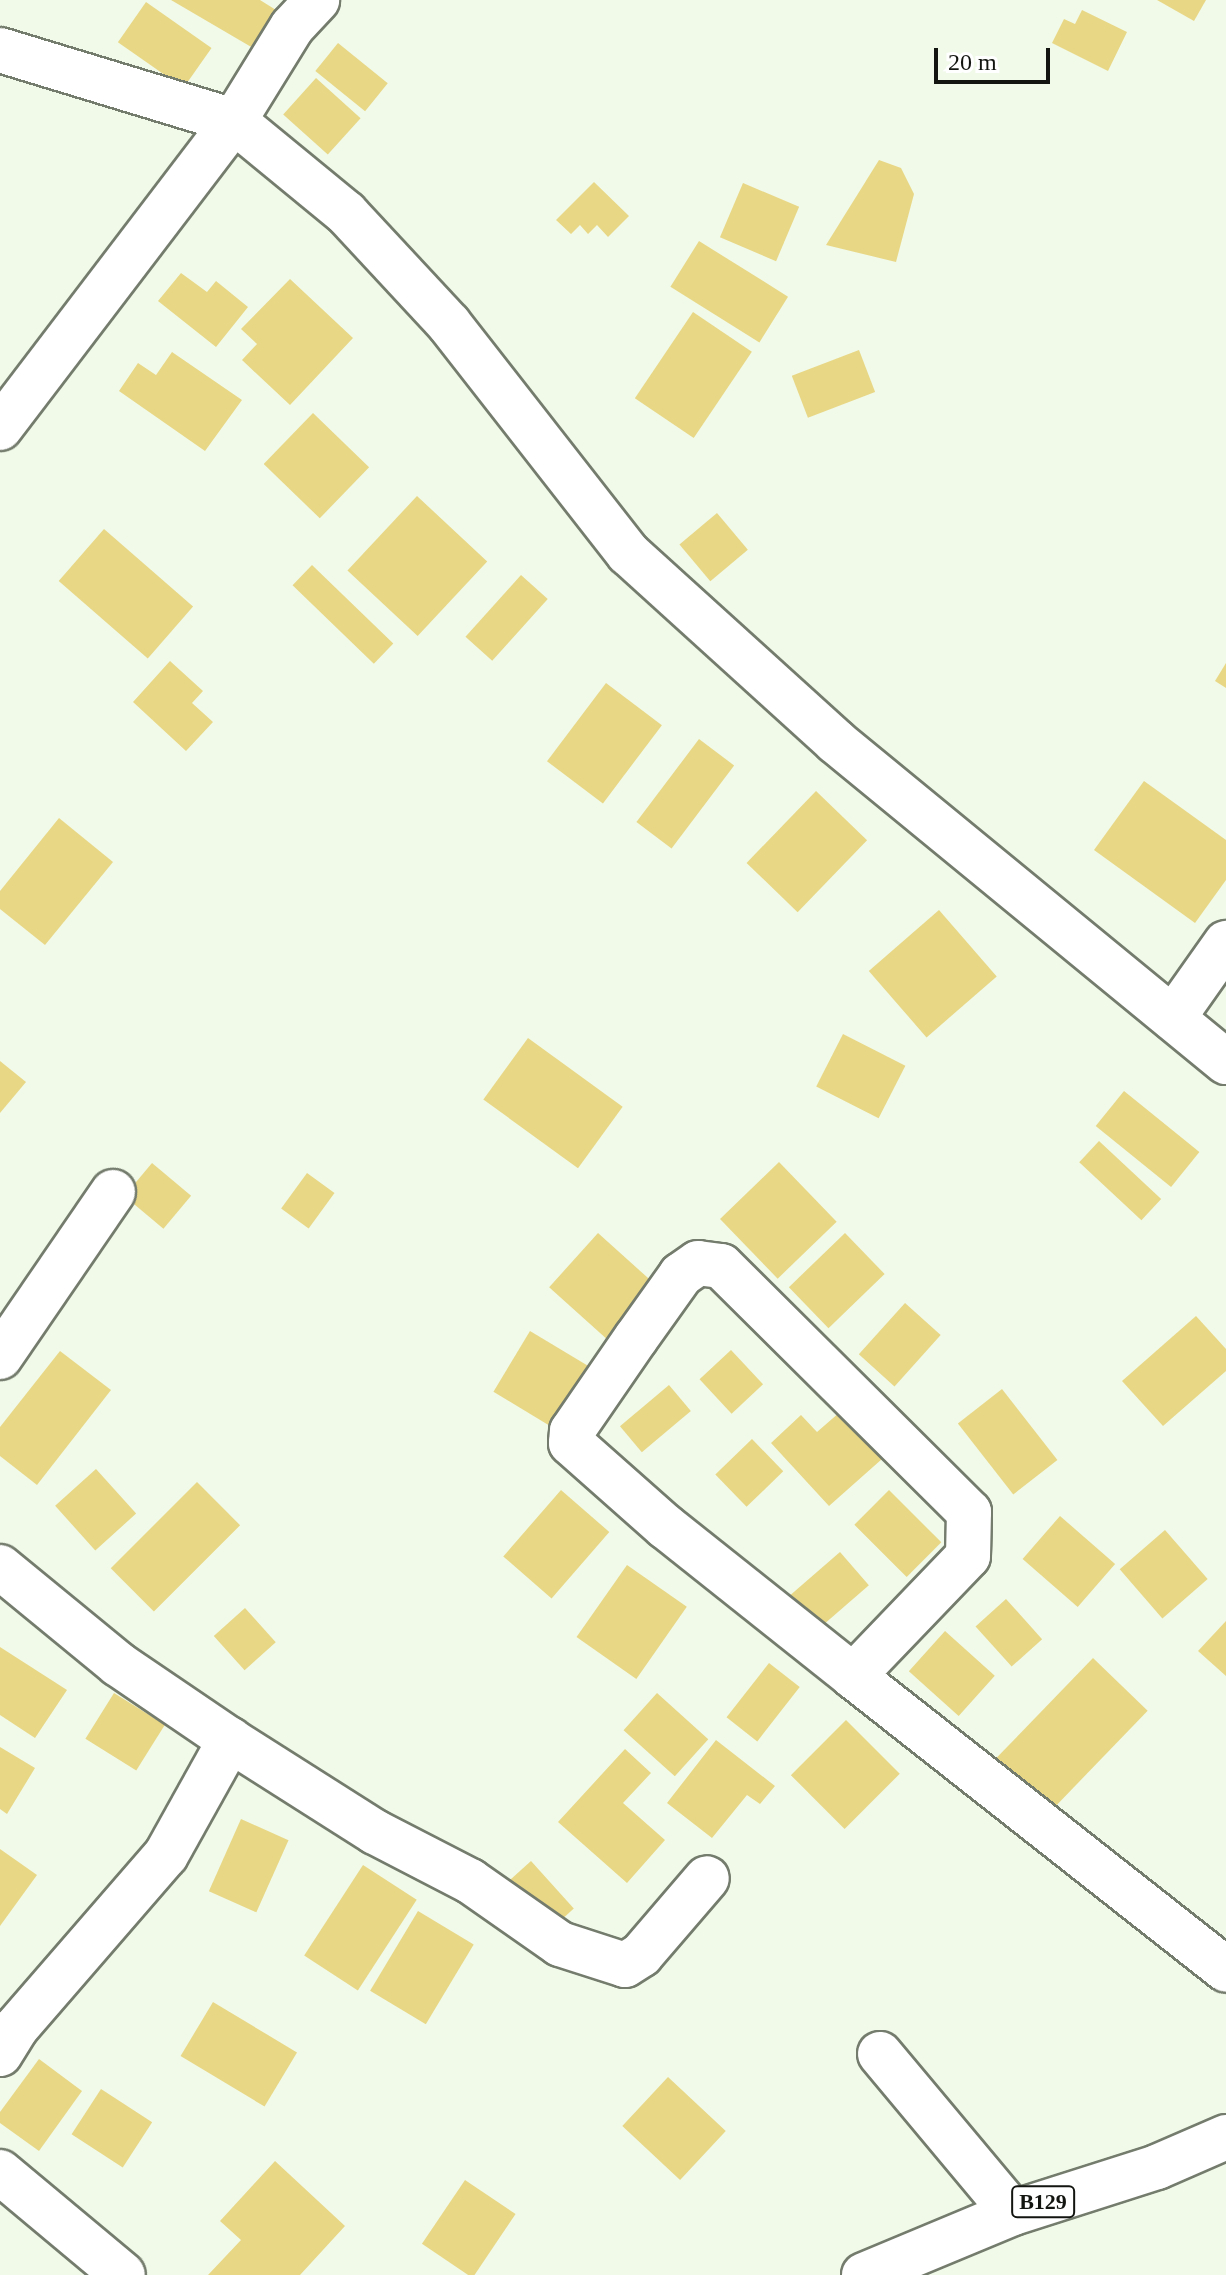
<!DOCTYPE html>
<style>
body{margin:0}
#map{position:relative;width:1226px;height:2275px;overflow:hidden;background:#f1fae9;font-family:"Times New Roman",serif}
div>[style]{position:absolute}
.building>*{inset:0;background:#e8d785;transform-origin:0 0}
.roads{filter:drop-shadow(2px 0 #747c6d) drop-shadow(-2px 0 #747c6d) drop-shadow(0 2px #747c6d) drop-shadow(0 -2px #747c6d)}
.minor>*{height:44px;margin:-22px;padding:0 22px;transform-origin:22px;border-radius:22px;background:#fff}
.major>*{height:44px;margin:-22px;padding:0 22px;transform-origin:22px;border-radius:22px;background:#fff}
span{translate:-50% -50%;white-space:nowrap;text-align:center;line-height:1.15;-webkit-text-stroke:7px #fff;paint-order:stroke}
.shield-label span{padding:2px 6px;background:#fff;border:2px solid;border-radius:6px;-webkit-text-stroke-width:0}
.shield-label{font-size:22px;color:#121510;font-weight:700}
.scale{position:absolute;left:934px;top:48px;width:116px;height:36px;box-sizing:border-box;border:4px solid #121510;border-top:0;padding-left:10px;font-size:24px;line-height:28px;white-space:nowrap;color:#121510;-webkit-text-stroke:6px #fff;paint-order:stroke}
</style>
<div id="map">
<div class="building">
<i style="clip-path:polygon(171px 0,260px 0,276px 10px,253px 48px)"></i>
<i style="clip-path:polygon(1157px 0,1206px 0,1194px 21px)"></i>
<i style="left:146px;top:2px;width:80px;height:49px;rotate:35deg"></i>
<i style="clip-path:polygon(1082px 10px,1127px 32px,1108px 71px,1052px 43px,1064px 19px,1075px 24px)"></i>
<i style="left:338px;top:43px;width:64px;height:36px;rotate:39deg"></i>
<i style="left:316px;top:78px;width:60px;height:49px;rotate:42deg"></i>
<i style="clip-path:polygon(879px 160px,901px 168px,914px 194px,896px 262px,826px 245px)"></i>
<i style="clip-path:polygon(594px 182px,629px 216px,608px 237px,597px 225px,588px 234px,580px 225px,571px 234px,556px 220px)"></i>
<i style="left:743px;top:183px;width:61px;height:59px;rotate:23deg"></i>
<i style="left:699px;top:241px;width:105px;height:54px;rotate:32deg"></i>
<i style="clip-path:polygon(181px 273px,207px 292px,216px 281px,248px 307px,216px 347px,158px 301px)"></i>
<i style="clip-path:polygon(290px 279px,353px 338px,290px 405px,242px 360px,257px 344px,241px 329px)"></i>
<i style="left:693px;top:312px;width:71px;height:104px;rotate:34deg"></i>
<i style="left:859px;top:350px;width:45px;height:72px;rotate:69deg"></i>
<i style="clip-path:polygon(172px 352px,242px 400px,205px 451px,119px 391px,138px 363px,156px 375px)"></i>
<i style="left:313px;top:413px;width:78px;height:71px;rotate:44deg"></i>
<i style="left:417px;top:496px;width:96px;height:102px;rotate:43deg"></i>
<i style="left:717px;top:513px;width:48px;height:49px;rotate:50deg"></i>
<i style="left:104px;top:529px;width:118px;height:69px;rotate:41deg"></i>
<i style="left:312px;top:565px;width:113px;height:28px;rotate:44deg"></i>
<i style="left:521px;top:575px;width:36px;height:83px;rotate:42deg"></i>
<i style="clip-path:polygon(170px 661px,203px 691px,192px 703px,213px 722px,186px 751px,133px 702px)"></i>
<i style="clip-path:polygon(1226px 663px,1226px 688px,1215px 681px)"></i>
<i style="left:606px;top:683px;width:70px;height:98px;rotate:37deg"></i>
<i style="left:699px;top:739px;width:44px;height:104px;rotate:37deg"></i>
<i style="clip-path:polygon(1144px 781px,1226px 840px,1226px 880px,1195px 923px,1094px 850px)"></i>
<i style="left:816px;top:791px;width:71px;height:100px;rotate:44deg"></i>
<i style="clip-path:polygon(59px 818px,113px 862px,45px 945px,0 909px,0 891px)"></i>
<i style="left:939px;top:910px;width:88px;height:93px;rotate:49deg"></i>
<i style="left:843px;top:1034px;width:70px;height:59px;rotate:27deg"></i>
<i style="left:528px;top:1038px;width:117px;height:76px;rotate:36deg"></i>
<i style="clip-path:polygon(0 1061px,26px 1082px,0 1113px)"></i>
<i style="left:1124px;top:1091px;width:97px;height:45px;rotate:39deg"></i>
<i style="left:1099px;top:1141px;width:85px;height:29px;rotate:43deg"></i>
<i style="left:779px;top:1162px;width:83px;height:82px;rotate:46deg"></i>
<i style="left:152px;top:1163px;width:51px;height:43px;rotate:40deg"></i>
<i style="left:307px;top:1173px;width:34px;height:44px;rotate:36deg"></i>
<i style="left:598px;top:1233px;width:82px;height:73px;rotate:42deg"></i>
<i style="left:845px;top:1233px;width:57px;height:78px;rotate:46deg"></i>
<i style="left:905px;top:1303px;width:48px;height:69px;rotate:42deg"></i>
<i style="clip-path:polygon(1196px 1316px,1226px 1349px,1226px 1371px,1163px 1426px,1122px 1381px)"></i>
<i style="left:530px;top:1331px;width:69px;height:71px;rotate:31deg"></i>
<i style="left:731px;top:1350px;width:47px;height:43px;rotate:47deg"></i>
<i style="clip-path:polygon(60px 1351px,111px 1390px,37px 1485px,0 1456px,0 1427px)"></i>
<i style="left:669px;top:1385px;width:34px;height:64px;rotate:50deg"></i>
<i style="left:1002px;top:1389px;width:90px;height:56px;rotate:52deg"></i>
<i style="clip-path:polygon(840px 1412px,882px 1459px,829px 1506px,771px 1443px,801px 1415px,817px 1432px)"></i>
<i style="left:752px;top:1439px;width:45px;height:51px;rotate:46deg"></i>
<i style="left:96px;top:1469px;width:60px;height:55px;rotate:48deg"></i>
<i style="left:197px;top:1482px;width:61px;height:122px;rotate:45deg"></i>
<i style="left:561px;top:1490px;width:64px;height:88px;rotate:41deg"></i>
<i style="left:889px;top:1490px;width:74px;height:49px;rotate:45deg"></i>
<i style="left:1060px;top:1516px;width:73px;height:57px;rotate:41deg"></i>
<i style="left:1165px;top:1530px;width:65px;height:60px;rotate:49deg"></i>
<i style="left:840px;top:1552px;width:44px;height:76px;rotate:49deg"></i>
<i style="left:627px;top:1565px;width:73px;height:88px;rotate:35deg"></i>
<i style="left:1006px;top:1599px;width:54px;height:41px;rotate:48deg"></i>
<i style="left:245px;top:1608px;width:46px;height:42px;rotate:48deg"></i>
<i style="clip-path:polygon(1226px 1621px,1226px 1676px,1198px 1651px)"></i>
<i style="left:945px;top:1631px;width:67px;height:54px;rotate:42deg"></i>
<i style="clip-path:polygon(0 1647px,67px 1690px,35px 1738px,0 1715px)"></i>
<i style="left:1093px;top:1658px;width:76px;height:143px;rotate:44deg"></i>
<i style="left:769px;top:1663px;width:39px;height:69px;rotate:38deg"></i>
<i style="left:114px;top:1693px;width:60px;height:54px;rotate:32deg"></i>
<i style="left:657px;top:1693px;width:69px;height:50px;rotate:42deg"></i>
<i style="left:846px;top:1720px;width:76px;height:78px;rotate:45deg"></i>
<i style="clip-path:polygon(716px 1740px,775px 1786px,760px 1804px,747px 1795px,712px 1838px,667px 1803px)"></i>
<i style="clip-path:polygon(0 1747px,35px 1768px,7px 1814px,0 1809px)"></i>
<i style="clip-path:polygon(625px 1749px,651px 1773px,623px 1803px,665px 1840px,627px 1883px,558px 1822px)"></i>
<i style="left:241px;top:1819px;width:52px;height:79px;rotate:24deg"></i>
<i style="clip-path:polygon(0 1849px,37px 1875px,0 1926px)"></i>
<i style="left:531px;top:1861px;width:64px;height:33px;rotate:48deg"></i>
<i style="left:363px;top:1865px;width:64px;height:108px;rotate:33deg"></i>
<i style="left:418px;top:1911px;width:65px;height:93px;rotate:31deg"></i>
<i style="left:213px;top:2002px;width:98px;height:63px;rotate:31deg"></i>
<i style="clip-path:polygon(39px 2059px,82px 2091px,39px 2151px,0 2123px,0 2112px)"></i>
<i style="left:668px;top:2077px;width:79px;height:67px;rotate:43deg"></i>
<i style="left:101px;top:2089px;width:61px;height:54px;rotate:33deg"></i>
<i style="clip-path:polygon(275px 2161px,345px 2226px,300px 2275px,208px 2275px,241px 2240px,220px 2221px)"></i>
<i style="left:465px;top:2180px;width:61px;height:77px;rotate:34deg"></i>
</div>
<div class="roads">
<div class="minor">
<i style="left:0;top:50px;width:245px;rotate:16.9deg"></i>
<i style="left:234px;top:121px;width:145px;rotate:39.4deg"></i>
<i style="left:346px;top:213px;width:151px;rotate:47.1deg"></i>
<i style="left:449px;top:324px;width:291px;rotate:52deg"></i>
<i style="left:628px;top:553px;width:280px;rotate:42.2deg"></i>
<i style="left:835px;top:741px;width:506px;rotate:39.39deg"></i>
<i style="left:0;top:428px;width:386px;rotate:-52.7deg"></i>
<i style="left:234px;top:121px;width:110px;rotate:-58.3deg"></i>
<i style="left:292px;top:27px;width:37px;rotate:-47deg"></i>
<i style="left:1173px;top:1018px;width:92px;rotate:-54.8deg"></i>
<i style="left:0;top:1357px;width:200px;rotate:-55.6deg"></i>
<i style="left:0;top:1567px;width:153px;rotate:39.4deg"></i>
<i style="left:118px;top:1664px;width:135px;rotate:34.2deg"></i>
<i style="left:230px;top:1740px;width:172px;rotate:32.4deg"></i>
<i style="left:375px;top:1832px;width:107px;rotate:27.3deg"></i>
<i style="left:470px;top:1881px;width:110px;rotate:35deg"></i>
<i style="left:560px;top:1944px;width:68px;rotate:17.9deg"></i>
<i style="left:625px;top:1965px;width:19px;rotate:-32deg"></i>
<i style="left:641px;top:1955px;width:101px;rotate:-49.4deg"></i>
<i style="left:853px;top:1676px;width:166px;rotate:-46.2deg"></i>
<i style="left:968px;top:1556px;width:44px;rotate:-88.7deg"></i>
<i style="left:969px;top:1512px;width:349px;rotate:-135.2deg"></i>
<i style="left:721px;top:1266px;width:23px;rotate:-173deg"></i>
<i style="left:698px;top:1263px;width:21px;rotate:145deg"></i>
<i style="left:681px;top:1275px;width:77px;rotate:125.5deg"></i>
<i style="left:636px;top:1338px;width:113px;rotate:124.5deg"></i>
<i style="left:572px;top:1431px;width:12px;rotate:95deg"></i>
<i style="left:571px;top:1443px;width:127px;rotate:41.5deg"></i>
<i style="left:666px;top:1527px;width:239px;rotate:38.5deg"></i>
<i style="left:853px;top:1676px;width:475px;rotate:38.2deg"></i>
<i style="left:0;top:2054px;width:31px;rotate:-58deg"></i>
<i style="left:16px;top:2028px;width:229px;rotate:-49.1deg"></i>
<i style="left:166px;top:1855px;width:132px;rotate:-60.9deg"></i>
<i style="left:880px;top:2054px;width:207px;rotate:50.1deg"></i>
<i style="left:0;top:2172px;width:160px;rotate:39.9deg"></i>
</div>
<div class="major">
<i style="left:864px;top:2275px;width:161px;rotate:-22.6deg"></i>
<i style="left:1013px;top:2213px;width:151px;rotate:-17.7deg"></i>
<i style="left:1157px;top:2167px;width:75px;rotate:-23.5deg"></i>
</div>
</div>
<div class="shield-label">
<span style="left:1043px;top:2202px">B129</span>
</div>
<div class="scale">20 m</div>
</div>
